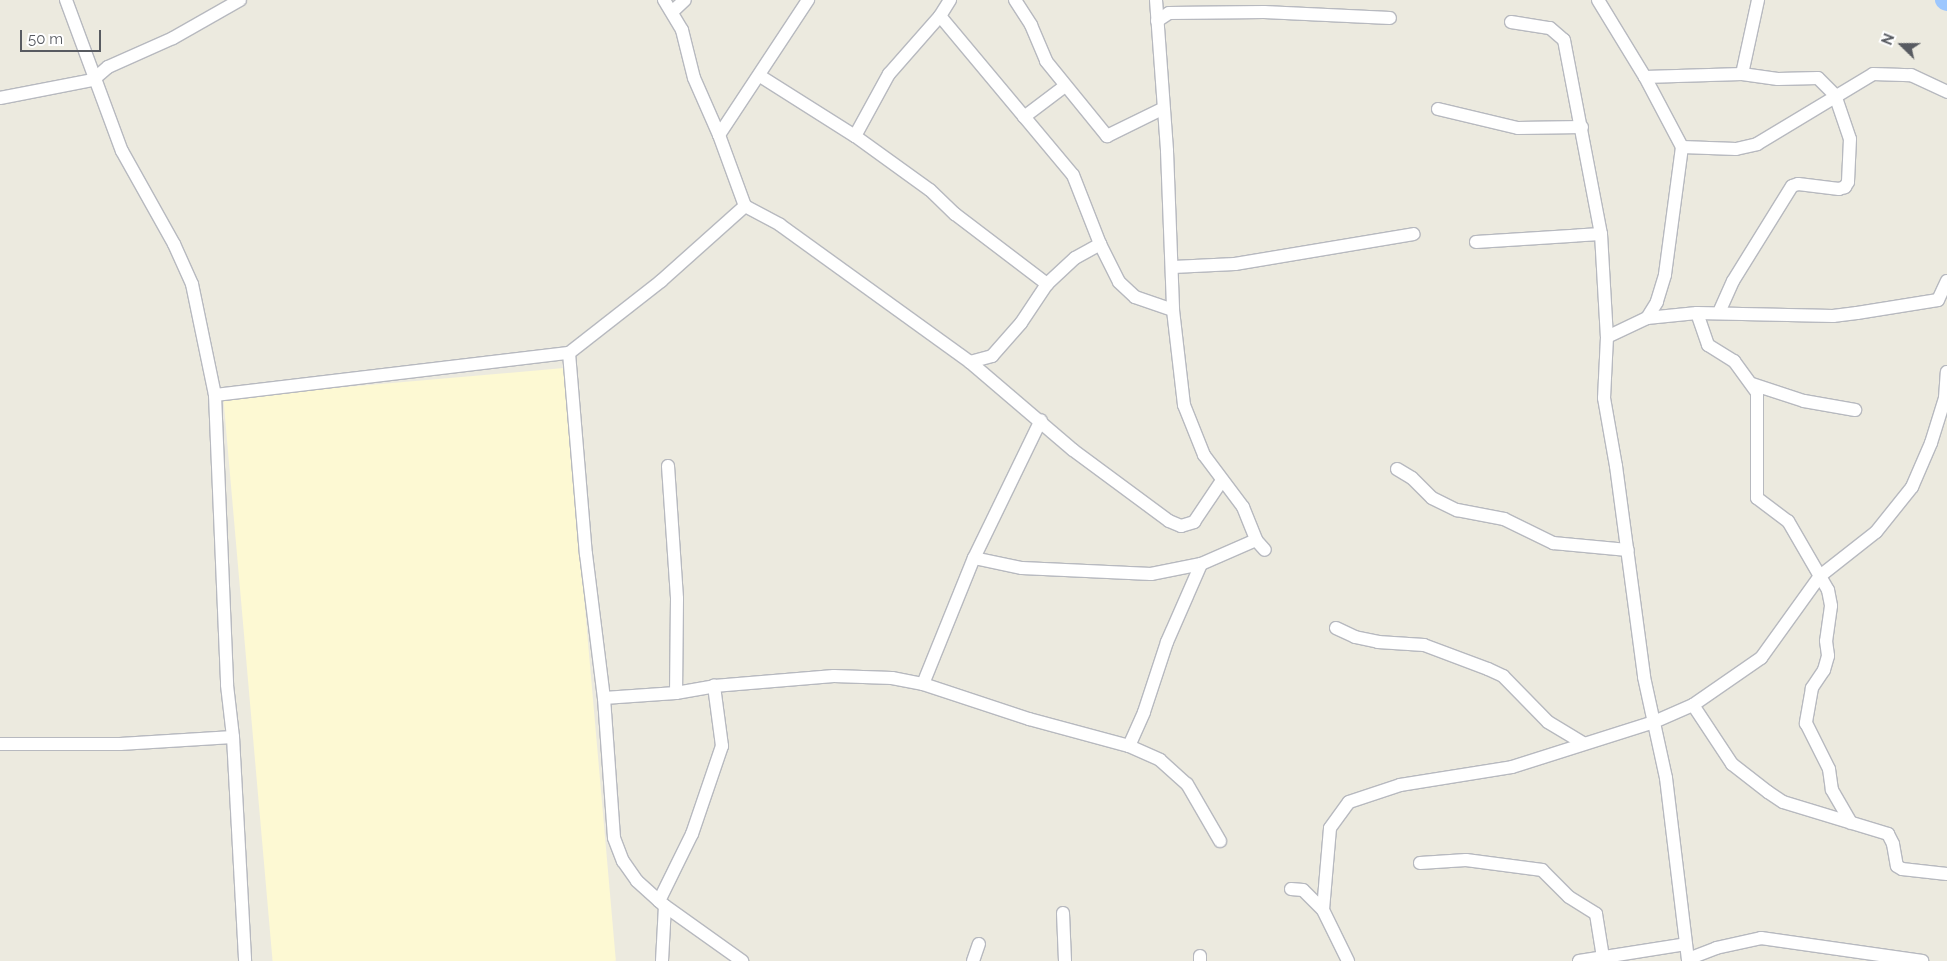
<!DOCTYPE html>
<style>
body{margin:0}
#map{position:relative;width:1947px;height:961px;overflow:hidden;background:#eceadf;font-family:Raleway,sans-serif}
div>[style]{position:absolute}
.commercial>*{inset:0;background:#fdf9d3;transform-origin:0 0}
.river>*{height:20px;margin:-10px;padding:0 10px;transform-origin:10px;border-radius:10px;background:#9dc7fe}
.roads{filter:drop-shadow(1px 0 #b7b9bf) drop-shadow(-1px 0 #b7b9bf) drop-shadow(0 1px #b7b9bf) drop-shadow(0 -1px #b7b9bf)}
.street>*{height:12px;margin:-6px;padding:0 6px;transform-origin:6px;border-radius:6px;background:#fff}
span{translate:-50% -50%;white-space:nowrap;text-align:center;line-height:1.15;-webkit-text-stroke:4px #fff;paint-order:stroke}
.north{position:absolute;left:1877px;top:20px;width:50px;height:50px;-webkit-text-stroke:4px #fff;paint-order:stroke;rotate:292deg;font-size:14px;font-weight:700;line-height:20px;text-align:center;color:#585b61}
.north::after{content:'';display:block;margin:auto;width:18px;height:22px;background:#585b61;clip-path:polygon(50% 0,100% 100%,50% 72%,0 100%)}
.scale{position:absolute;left:20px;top:30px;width:81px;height:22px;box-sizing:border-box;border:2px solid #585b61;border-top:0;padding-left:6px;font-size:15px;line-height:18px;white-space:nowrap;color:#585b61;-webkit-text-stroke:4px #fff;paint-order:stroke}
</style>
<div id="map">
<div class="commercial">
<i style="left:564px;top:368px;width:595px;height:342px;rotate:85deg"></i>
</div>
<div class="river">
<i style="left:1945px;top:0;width:2px;rotate:27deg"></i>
</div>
<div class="roads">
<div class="street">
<i style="left:66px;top:0;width:161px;rotate:69.7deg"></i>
<i style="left:122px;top:151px;width:107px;rotate:60.8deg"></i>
<i style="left:174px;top:244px;width:44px;rotate:65.8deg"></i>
<i style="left:192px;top:284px;width:113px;rotate:78.3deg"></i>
<i style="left:215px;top:395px;width:290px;rotate:87.6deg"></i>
<i style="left:227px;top:685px;width:52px;rotate:83.4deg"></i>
<i style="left:233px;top:737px;width:224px;rotate:86.9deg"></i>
<i style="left:664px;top:0;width:35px;rotate:59deg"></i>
<i style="left:682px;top:30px;width:49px;rotate:76deg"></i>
<i style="left:694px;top:78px;width:62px;rotate:66.3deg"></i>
<i style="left:719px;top:135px;width:76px;rotate:69.9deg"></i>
<i style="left:745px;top:206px;width:40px;rotate:28deg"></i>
<i style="left:780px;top:225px;width:234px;rotate:35.8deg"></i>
<i style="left:970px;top:362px;width:135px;rotate:40.5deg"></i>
<i style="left:1073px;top:450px;width:119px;rotate:36.5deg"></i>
<i style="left:1169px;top:521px;width:13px;rotate:23deg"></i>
<i style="left:1181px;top:526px;width:14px;rotate:-17deg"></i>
<i style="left:1194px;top:522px;width:48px;rotate:-56deg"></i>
<i style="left:1015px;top:0;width:30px;rotate:57deg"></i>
<i style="left:1031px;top:25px;width:39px;rotate:67deg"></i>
<i style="left:1046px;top:61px;width:97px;rotate:50.9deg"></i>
<i style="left:1107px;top:136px;width:61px;rotate:-26.1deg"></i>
<i style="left:1156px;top:0;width:151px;rotate:85.8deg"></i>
<i style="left:1167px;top:151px;width:159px;rotate:87.8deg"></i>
<i style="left:1173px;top:310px;width:96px;rotate:83.4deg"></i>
<i style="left:1184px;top:405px;width:54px;rotate:68.2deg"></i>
<i style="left:1204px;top:455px;width:65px;rotate:53.1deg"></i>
<i style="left:1243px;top:507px;width:35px;rotate:68deg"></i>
<i style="left:1256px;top:540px;width:13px;rotate:48deg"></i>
<i style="left:1598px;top:0;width:90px;rotate:58.6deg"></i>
<i style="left:1645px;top:77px;width:79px;rotate:62.1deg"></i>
<i style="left:1682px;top:147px;width:129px;rotate:97.6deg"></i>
<i style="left:1665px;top:275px;width:28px;rotate:107deg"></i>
<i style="left:1657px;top:302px;width:19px;rotate:122deg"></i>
<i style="left:1647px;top:318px;width:44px;rotate:154.6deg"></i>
<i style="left:1607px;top:337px;width:61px;rotate:92.8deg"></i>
<i style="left:1604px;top:398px;width:69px;rotate:80deg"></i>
<i style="left:1616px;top:466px;width:213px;rotate:82.4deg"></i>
<i style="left:1644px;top:677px;width:103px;rotate:77.7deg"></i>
<i style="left:1666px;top:778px;width:184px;rotate:83.1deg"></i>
<i style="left:673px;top:11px;width:16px;rotate:-43deg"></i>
<i style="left:940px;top:16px;width:207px;rotate:50.1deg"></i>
<i style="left:1073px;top:175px;width:74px;rotate:68.6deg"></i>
<i style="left:1100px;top:244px;width:42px;rotate:63.4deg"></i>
<i style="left:1119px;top:282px;width:22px;rotate:43deg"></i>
<i style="left:1135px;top:297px;width:40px;rotate:18.9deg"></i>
<i style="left:1157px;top:21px;width:14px;rotate:-34deg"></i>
<i style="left:1169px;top:13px;width:95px;rotate:-0.6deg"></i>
<i style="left:1264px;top:12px;width:126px;rotate:2.7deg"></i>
<i style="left:1511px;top:22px;width:39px;rotate:9deg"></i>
<i style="left:1550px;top:28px;width:18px;rotate:41deg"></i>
<i style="left:1564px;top:40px;width:197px;rotate:79.2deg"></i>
<i style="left:1601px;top:234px;width:103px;rotate:86.7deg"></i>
<i style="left:1742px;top:74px;width:76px;rotate:-77.8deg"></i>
<i style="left:760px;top:76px;width:112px;rotate:32.3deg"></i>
<i style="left:855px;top:136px;width:92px;rotate:35.8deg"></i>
<i style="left:930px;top:190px;width:35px;rotate:44deg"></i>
<i style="left:955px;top:214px;width:116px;rotate:37.3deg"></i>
<i style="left:1645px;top:77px;width:97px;rotate:-1.8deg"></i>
<i style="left:1742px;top:74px;width:36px;rotate:8deg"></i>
<i style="left:1778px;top:79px;width:40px;rotate:-1.4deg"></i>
<i style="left:1818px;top:78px;width:24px;rotate:45deg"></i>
<i style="left:1835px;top:95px;width:46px;rotate:71.2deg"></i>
<i style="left:1850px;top:139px;width:43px;rotate:92.7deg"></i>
<i style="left:1848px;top:182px;width:6px;rotate:121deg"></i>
<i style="left:1845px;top:187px;width:6px;rotate:162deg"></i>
<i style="left:1839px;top:189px;width:41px;rotate:-173deg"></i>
<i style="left:1798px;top:184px;width:6px;rotate:162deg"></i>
<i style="left:1792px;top:186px;width:112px;rotate:121.8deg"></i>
<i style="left:1733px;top:281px;width:34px;rotate:114deg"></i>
<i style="left:0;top:98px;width:95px;rotate:-11deg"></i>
<i style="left:93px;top:80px;width:20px;rotate:-41deg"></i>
<i style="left:108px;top:67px;width:71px;rotate:-24deg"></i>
<i style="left:173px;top:38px;width:77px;rotate:-29.6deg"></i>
<i style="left:1438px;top:109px;width:82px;rotate:13.4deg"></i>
<i style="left:1518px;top:128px;width:64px;rotate:-0.9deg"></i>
<i style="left:1024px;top:117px;width:51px;rotate:-37.1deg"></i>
<i style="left:719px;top:135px;width:162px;rotate:-56.6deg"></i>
<i style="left:855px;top:136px;width:71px;rotate:-61.3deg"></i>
<i style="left:889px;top:74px;width:77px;rotate:-48.7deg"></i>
<i style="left:940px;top:16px;width:19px;rotate:-58deg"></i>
<i style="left:1682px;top:147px;width:54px;rotate:2.1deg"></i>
<i style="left:1736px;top:149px;width:22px;rotate:-13deg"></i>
<i style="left:1757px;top:144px;width:135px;rotate:-31.1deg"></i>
<i style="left:1873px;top:74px;width:38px;rotate:2deg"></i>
<i style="left:1911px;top:75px;width:40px;rotate:25deg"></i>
<i style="left:1476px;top:242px;width:125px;rotate:-3.7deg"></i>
<i style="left:1173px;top:267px;width:62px;rotate:-2.8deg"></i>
<i style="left:1235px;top:264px;width:181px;rotate:-9.5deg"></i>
<i style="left:1697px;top:313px;width:34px;rotate:71deg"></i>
<i style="left:1708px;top:345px;width:31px;rotate:32deg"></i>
<i style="left:1734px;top:361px;width:39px;rotate:54deg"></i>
<i style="left:1757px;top:393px;width:105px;rotate:90deg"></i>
<i style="left:1757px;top:498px;width:39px;rotate:37deg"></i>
<i style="left:1788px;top:521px;width:80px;rotate:59.9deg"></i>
<i style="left:1828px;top:590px;width:16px;rotate:79deg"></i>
<i style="left:1831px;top:606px;width:35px;rotate:98deg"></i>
<i style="left:1826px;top:641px;width:15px;rotate:82deg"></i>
<i style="left:1828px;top:656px;width:15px;rotate:106deg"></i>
<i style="left:1824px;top:670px;width:22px;rotate:124deg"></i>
<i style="left:1812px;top:688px;width:36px;rotate:100deg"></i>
<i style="left:1806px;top:723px;width:51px;rotate:63.4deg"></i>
<i style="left:1829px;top:769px;width:21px;rotate:82deg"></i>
<i style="left:1832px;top:790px;width:38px;rotate:60deg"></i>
<i style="left:1647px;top:318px;width:50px;rotate:-5.7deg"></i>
<i style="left:1697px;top:313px;width:136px;rotate:1.3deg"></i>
<i style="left:1833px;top:316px;width:24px;rotate:-7deg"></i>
<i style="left:1857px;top:313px;width:82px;rotate:-9.1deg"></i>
<i style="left:1938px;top:300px;width:21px;rotate:-65deg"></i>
<i style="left:569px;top:353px;width:202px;rotate:85.2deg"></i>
<i style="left:586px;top:554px;width:145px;rotate:82.9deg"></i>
<i style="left:604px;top:698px;width:140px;rotate:85.9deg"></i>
<i style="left:614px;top:838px;width:25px;rotate:69deg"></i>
<i style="left:623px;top:861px;width:24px;rotate:55deg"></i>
<i style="left:637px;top:881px;width:38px;rotate:42deg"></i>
<i style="left:665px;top:906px;width:95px;rotate:35.5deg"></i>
<i style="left:970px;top:362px;width:23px;rotate:-15deg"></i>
<i style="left:992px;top:356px;width:44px;rotate:-48.7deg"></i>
<i style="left:1021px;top:323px;width:47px;rotate:-56.3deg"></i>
<i style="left:1047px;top:284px;width:38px;rotate:-43deg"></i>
<i style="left:1075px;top:258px;width:29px;rotate:-29deg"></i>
<i style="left:1752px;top:384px;width:55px;rotate:18.1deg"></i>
<i style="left:1804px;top:401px;width:52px;rotate:10deg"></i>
<i style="left:215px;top:395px;width:356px;rotate:-6.8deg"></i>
<i style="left:569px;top:353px;width:117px;rotate:-38deg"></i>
<i style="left:661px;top:281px;width:113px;rotate:-41.8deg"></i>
<i style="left:668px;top:466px;width:133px;rotate:86.1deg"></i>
<i style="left:677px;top:599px;width:94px;rotate:90.6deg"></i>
<i style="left:1397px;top:469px;width:17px;rotate:31deg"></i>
<i style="left:1412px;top:478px;width:28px;rotate:45deg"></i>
<i style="left:1432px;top:498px;width:28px;rotate:26deg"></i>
<i style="left:1457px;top:510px;width:48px;rotate:10.8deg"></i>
<i style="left:1504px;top:519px;width:55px;rotate:26.1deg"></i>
<i style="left:1553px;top:543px;width:75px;rotate:5.3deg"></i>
<i style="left:974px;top:558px;width:49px;rotate:11.8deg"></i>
<i style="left:1022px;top:568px;width:129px;rotate:2.7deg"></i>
<i style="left:1151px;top:574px;width:51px;rotate:-11.3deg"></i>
<i style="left:1201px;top:564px;width:60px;rotate:-23.6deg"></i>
<i style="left:1336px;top:628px;width:21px;rotate:25deg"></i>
<i style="left:1355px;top:637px;width:24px;rotate:12deg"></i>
<i style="left:1378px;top:642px;width:46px;rotate:3.7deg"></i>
<i style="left:1424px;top:645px;width:68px;rotate:20.6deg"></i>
<i style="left:1488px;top:669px;width:17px;rotate:25deg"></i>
<i style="left:1503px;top:676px;width:64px;rotate:45.6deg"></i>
<i style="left:1548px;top:722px;width:41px;rotate:31deg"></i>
<i style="left:923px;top:684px;width:136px;rotate:-68deg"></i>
<i style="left:974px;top:558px;width:153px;rotate:-64.1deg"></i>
<i style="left:604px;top:698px;width:72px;rotate:-4deg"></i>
<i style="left:676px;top:693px;width:39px;rotate:-10deg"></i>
<i style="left:714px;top:686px;width:120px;rotate:-4.8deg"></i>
<i style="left:834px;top:676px;width:58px;rotate:2deg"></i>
<i style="left:892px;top:678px;width:32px;rotate:11deg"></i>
<i style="left:923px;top:684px;width:112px;rotate:18.3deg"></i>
<i style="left:1029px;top:719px;width:104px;rotate:15.1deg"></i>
<i style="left:1129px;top:746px;width:34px;rotate:24deg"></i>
<i style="left:1160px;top:760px;width:36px;rotate:42deg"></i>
<i style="left:1187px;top:784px;width:66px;rotate:59.9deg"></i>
<i style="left:1693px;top:705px;width:71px;rotate:56.5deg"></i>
<i style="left:1732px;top:764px;width:46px;rotate:37.9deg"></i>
<i style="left:1768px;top:792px;width:18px;rotate:34deg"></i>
<i style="left:1783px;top:802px;width:110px;rotate:16.9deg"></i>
<i style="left:1888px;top:834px;width:11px;rotate:63deg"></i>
<i style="left:1893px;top:844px;width:22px;rotate:80deg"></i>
<i style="left:1897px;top:866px;width:6px;rotate:31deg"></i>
<i style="left:1902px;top:869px;width:45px;rotate:6.3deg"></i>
<i style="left:0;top:744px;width:120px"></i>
<i style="left:120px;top:744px;width:113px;rotate:-3.5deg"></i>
<i style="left:1129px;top:746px;width:37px;rotate:-66deg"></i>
<i style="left:1144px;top:712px;width:74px;rotate:-71.8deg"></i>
<i style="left:1167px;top:642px;width:85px;rotate:-66.4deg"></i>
<i style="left:1420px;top:863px;width:46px;rotate:-3.7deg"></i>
<i style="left:1466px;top:860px;width:77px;rotate:7.5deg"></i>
<i style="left:1542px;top:870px;width:38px;rotate:45deg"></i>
<i style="left:1569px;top:897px;width:32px;rotate:32deg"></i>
<i style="left:1596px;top:914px;width:44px;rotate:80.8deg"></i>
<i style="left:1291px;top:889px;width:12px;rotate:5deg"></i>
<i style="left:1303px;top:890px;width:28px;rotate:45deg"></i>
<i style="left:1323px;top:910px;width:57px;rotate:63.9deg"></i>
<i style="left:659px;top:901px;width:75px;rotate:-63.8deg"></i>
<i style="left:692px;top:834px;width:93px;rotate:-71.2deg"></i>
<i style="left:722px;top:746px;width:61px;rotate:-97.6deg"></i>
<i style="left:1323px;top:910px;width:82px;rotate:-85.1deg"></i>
<i style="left:1330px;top:828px;width:32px;rotate:-54deg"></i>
<i style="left:1349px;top:802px;width:54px;rotate:-18.4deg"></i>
<i style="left:1400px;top:785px;width:113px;rotate:-9.1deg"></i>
<i style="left:1512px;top:767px;width:149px;rotate:-17.6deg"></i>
<i style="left:1654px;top:722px;width:43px;rotate:-23.6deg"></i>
<i style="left:1693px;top:705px;width:83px;rotate:-34.7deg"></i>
<i style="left:1761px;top:658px;width:101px;rotate:-54.3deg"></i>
<i style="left:1820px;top:576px;width:71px;rotate:-38.2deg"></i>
<i style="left:1876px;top:532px;width:58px;rotate:-51.3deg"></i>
<i style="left:1912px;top:487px;width:48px;rotate:-66.6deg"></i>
<i style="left:1931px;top:443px;width:47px;rotate:-72.7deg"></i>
<i style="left:1945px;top:398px;width:26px;rotate:-86deg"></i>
<i style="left:1063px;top:913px;width:48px;rotate:87.6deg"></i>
<i style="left:1200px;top:956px;width:5px;rotate:90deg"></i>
<i style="left:1688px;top:959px;width:30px;rotate:-21deg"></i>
<i style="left:1716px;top:948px;width:46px;rotate:-12.5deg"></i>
<i style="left:1761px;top:938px;width:163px;rotate:8.1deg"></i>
<i style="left:662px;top:961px;width:55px;rotate:-86.9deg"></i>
<i style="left:973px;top:961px;width:18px;rotate:-71deg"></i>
<i style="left:1579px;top:961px;width:108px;rotate:-9deg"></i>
</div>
</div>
<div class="north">N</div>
<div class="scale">50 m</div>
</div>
